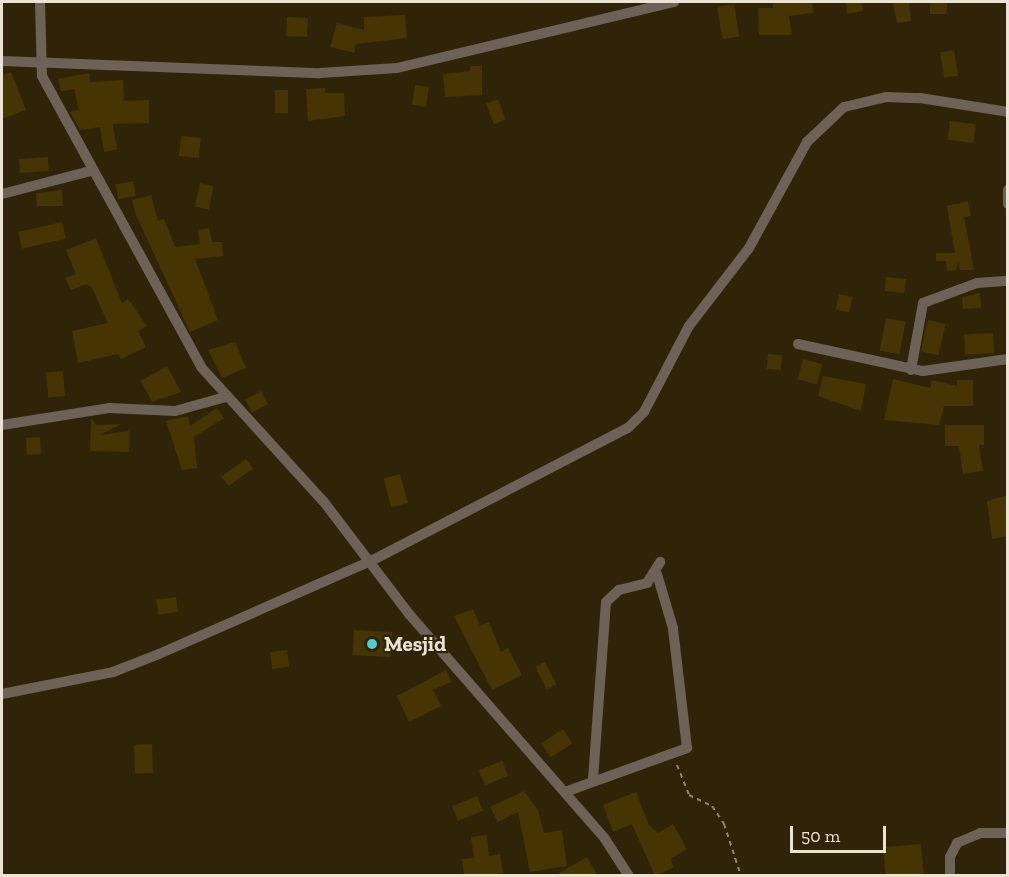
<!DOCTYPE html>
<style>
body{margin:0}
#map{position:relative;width:1009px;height:877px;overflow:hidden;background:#302408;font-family:"Zilla Slab",serif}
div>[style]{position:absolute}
.building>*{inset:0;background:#463403;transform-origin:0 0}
.path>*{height:2px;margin-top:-1px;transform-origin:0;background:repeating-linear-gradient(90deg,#908771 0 4.5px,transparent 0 9px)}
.minor>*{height:10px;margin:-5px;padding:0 5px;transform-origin:5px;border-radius:5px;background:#6d6258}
.dots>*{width:16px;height:16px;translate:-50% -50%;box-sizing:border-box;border:3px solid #302408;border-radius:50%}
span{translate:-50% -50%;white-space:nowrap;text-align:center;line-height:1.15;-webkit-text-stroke:4.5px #302408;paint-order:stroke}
.poi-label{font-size:21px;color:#ebe4d4;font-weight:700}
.left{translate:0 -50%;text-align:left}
.frame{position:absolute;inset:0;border:3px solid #ebe4d4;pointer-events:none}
.scale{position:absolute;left:790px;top:826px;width:96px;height:27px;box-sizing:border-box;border:3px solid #ebe4d4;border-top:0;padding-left:8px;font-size:18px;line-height:21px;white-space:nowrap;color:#ebe4d4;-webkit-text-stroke:4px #302408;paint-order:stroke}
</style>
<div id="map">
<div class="building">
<i style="clip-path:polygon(772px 2px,812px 2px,813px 13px,789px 16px,792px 35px,759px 35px,758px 8px,773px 8px)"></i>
<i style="clip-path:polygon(846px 2px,862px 2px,863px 11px,847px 14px)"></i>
<i style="clip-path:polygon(893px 2px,909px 2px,911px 21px,897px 23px)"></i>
<i style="left:930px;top:2px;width:17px;height:12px"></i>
<i style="left:734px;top:4px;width:33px;height:17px;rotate:81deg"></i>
<i style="clip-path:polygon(405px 15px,407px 38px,356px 44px,354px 53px,330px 47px,337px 23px,364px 30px,364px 17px)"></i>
<i style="left:287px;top:17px;width:21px;height:19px;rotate:3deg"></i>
<i style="left:954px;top:50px;width:26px;height:14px;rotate:81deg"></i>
<i style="clip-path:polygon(470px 66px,482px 66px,482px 95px,445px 97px,443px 74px,470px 71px)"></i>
<i style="clip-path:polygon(11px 72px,26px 110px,2px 119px,2px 75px)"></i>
<i style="clip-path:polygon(89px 73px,90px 82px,123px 80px,124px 101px,149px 100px,149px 123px,113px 124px,117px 149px,104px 152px,100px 127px,80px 130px,70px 112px,79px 110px,74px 89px,61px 91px,58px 79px)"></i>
<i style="left:415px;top:85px;width:14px;height:20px;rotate:8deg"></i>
<i style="clip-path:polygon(325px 88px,325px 93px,344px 93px,345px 116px,308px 121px,306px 89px)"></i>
<i style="left:275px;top:90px;width:13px;height:23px"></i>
<i style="left:498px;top:99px;width:22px;height:13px;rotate:69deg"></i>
<i style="left:950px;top:121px;width:26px;height:19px;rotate:7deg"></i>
<i style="left:181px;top:136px;width:20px;height:20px;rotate:6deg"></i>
<i style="left:48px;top:157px;width:14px;height:29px;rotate:86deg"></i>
<i style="left:133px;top:181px;width:15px;height:18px;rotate:79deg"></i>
<i style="left:200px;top:183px;width:14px;height:24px;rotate:12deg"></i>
<i style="clip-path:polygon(62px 190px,63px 206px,37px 206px,36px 193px)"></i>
<i style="clip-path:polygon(151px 195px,158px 221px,164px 219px,175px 247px,200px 244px,198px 230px,209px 228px,212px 242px,222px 242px,223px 256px,195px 259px,218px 320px,190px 332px,136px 215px,132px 200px)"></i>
<i style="clip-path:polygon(968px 201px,971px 216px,964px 217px,974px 270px,960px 270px,958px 262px,956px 270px,947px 271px,946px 261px,936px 261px,936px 253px,955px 253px,947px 206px)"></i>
<i style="left:62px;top:222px;width:17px;height:45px;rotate:77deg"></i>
<i style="clip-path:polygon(96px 238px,122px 303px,128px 299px,147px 326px,138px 331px,146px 347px,121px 359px,118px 354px,78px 363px,72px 331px,108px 323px,92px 288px,87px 284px,71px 290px,65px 278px,76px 274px,66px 250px)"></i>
<i style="left:886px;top:277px;width:20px;height:14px;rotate:6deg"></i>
<i style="clip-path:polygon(980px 293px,981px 308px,963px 309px,962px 297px)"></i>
<i style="left:839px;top:294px;width:14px;height:16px;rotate:12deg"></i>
<i style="left:886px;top:318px;width:20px;height:33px;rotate:11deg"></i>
<i style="left:928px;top:320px;width:18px;height:32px;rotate:13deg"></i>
<i style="left:993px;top:333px;width:20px;height:29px;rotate:87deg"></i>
<i style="clip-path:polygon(235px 342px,246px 368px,222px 378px,208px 350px)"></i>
<i style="left:768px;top:354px;width:14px;height:15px;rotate:4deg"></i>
<i style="left:803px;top:359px;width:20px;height:21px;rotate:15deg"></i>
<i style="clip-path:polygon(167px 366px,181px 392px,152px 402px,141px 381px)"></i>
<i style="left:63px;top:371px;width:25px;height:17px;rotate:85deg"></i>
<i style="clip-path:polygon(823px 376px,866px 384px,861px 411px,818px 396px)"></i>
<i style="clip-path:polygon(893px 379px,930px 388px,932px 380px,957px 386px,957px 380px,973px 380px,973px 406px,944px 406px,939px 425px,884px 420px)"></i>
<i style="left:261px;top:391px;width:15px;height:18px;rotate:62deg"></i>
<i style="clip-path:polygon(217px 408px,224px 418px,194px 437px,197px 468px,182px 470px,166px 421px,188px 416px,190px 426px)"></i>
<i style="clip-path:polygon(91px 418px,96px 425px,121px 424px,100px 435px,129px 431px,129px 452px,90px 451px)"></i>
<i style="clip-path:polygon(945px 425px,984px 425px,984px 445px,979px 445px,983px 471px,963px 474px,959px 446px,945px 446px)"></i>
<i style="left:40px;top:437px;width:17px;height:14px;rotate:87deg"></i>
<i style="left:246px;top:459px;width:12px;height:30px;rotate:55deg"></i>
<i style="left:400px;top:474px;width:30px;height:17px;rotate:75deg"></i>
<i style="clip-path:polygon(1008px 495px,1008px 536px,992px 539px,987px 501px)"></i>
<i style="left:176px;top:597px;width:15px;height:20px;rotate:82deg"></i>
<i style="clip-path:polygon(473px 609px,480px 626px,489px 622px,501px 652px,508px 648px,522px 675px,492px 690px,454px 616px)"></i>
<i style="left:354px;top:630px;width:38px;height:25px;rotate:3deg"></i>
<i style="left:287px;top:650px;width:17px;height:17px;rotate:83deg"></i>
<i style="left:545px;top:662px;width:25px;height:11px;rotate:63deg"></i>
<i style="clip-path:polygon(446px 670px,451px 682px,433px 690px,441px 706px,409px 722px,397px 696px)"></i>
<i style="left:563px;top:729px;width:17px;height:26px;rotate:57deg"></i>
<i style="left:152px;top:744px;width:29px;height:18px;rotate:88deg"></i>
<i style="left:502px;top:761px;width:16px;height:25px;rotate:68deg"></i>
<i style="clip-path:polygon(524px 791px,538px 810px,544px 833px,562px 830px,567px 866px,530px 872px,518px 812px,498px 822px,490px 807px)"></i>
<i style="clip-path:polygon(636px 792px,649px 825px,658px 833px,673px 824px,687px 849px,670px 859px,674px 867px,655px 876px,632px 824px,613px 832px,603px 805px)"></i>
<i style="left:477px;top:796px;width:16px;height:27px;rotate:68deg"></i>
<i style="clip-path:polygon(487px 835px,489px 856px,500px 854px,503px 874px,464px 876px,462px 859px,474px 858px,471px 837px)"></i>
<i style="left:921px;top:844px;width:32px;height:38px;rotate:85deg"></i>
<i style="clip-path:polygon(587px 857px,598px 876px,554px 876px)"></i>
</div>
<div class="path">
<i style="left:677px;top:765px;width:32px;rotate:68deg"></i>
<i style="left:689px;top:795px;width:25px;rotate:26deg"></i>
<i style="left:712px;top:806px;width:22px;rotate:56deg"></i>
<i style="left:724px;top:824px;width:55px;rotate:71.9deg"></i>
</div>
<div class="minor">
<i style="left:40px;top:2px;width:74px;rotate:88.5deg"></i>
<i style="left:42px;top:76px;width:332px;rotate:61.3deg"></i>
<i style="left:201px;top:367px;width:183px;rotate:47.7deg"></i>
<i style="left:324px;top:502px;width:141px;rotate:52.8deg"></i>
<i style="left:409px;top:614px;width:298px;rotate:48.9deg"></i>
<i style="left:605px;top:839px;width:44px;rotate:57deg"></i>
<i style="left:2px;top:61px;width:318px;rotate:2.2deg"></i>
<i style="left:320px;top:73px;width:77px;rotate:-3.7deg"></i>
<i style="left:397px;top:68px;width:285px;rotate:-13.4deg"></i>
<i style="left:1008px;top:190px;width:14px;rotate:90deg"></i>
<i style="left:2px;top:194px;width:91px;rotate:-14.6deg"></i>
<i style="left:798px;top:344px;width:128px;rotate:12.2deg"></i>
<i style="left:923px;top:371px;width:86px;rotate:-8deg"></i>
<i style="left:911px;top:370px;width:68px;rotate:-79.8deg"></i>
<i style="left:923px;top:303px;width:58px;rotate:-20.3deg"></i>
<i style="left:977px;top:283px;width:31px;rotate:-4deg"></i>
<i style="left:2px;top:425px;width:108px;rotate:-9deg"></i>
<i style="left:109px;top:408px;width:66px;rotate:2.6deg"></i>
<i style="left:175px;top:411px;width:53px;rotate:-15.4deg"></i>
<i style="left:2px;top:694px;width:113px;rotate:-11.2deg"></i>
<i style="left:113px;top:672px;width:49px;rotate:-21.4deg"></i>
<i style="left:159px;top:654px;width:232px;rotate:-23.7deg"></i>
<i style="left:371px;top:561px;width:289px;rotate:-27.4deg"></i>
<i style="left:628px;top:428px;width:23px;rotate:-45deg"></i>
<i style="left:644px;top:412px;width:97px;rotate:-62.4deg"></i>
<i style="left:689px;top:326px;width:98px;rotate:-52.4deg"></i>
<i style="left:749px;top:248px;width:121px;rotate:-61.3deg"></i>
<i style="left:807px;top:142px;width:51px;rotate:-43.4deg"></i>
<i style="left:844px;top:107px;width:43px;rotate:-13.4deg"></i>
<i style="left:886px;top:97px;width:34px;rotate:2deg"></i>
<i style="left:920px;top:98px;width:89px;rotate:9deg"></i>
<i style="left:593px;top:779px;width:177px;rotate:-85.8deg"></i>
<i style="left:606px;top:602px;width:18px;rotate:-43deg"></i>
<i style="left:619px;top:590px;width:29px;rotate:-14deg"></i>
<i style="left:647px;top:583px;width:25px;rotate:-58deg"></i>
<i style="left:565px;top:792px;width:130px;rotate:-19.8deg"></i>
<i style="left:687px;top:748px;width:121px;rotate:-96.7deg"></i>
<i style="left:673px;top:628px;width:56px;rotate:-106.5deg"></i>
<i style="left:950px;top:876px;width:19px;rotate:-90deg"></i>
<i style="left:950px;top:857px;width:16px;rotate:-63deg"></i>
<i style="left:957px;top:843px;width:25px;rotate:-23deg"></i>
<i style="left:980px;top:833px;width:28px"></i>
</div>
<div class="dots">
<i style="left:372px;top:644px;background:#51ccd4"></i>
</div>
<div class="poi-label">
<span class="left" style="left:384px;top:644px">Mesjid</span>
</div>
<div class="frame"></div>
<div class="scale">50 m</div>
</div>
